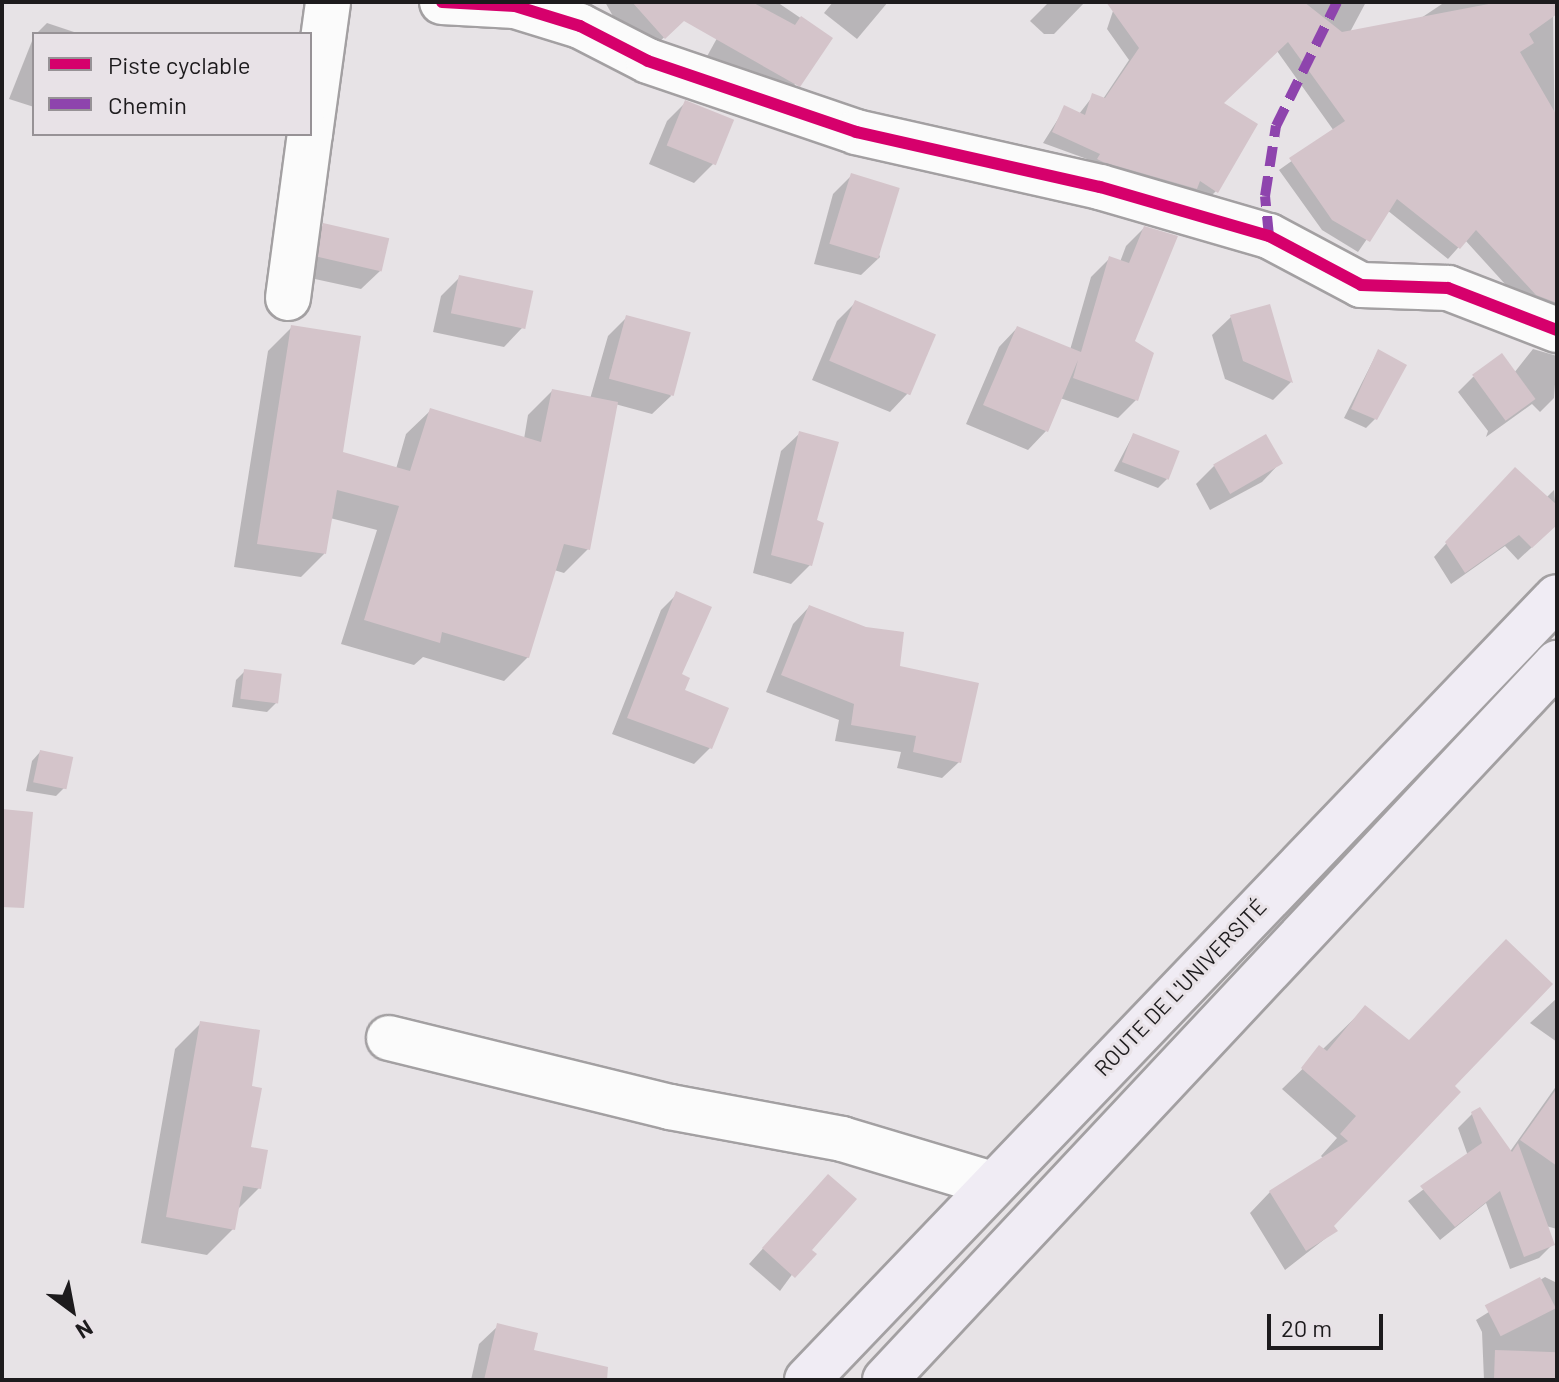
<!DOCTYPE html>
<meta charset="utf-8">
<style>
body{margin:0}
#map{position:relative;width:1559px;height:1382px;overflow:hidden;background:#e7e3e6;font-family:Barlow,sans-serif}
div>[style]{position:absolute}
.shadow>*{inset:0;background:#0003}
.building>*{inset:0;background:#d4c4ca;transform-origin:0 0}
.roads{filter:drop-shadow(2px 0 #a3a0a2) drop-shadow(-2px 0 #a3a0a2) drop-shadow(0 2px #a3a0a2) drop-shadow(0 -2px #a3a0a2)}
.minor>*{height:44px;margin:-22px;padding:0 22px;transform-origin:22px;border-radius:22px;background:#fbfbfb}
.major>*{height:44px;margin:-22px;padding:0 22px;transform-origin:22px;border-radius:22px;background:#f0ecf4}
.quiet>*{height:10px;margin-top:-5px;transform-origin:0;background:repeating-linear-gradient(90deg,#8e44ad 0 20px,transparent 0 30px)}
.cycleway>*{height:12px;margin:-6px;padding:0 6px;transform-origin:6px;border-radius:6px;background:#d6006c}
span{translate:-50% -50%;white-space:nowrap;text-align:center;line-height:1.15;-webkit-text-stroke:6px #e8e2e7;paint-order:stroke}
.street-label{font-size:22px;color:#1d1b1d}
.frame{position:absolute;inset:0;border:4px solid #1d1b1d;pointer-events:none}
.legend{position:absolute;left:32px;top:32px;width:280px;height:104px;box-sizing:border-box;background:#e8e2e7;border:2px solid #979296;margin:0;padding:10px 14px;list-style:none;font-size:24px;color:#1d1b1d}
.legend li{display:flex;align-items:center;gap:16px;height:40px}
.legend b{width:40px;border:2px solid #979296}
.north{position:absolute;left:32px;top:1270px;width:80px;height:80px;-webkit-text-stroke:6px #e8e2e7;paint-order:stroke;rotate:148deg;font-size:22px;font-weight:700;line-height:32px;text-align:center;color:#1d1b1d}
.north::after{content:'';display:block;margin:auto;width:28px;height:36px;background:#1d1b1d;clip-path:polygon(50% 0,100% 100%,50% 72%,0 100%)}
.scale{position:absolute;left:1267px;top:1314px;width:116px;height:36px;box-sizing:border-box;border:4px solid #1d1b1d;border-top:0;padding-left:10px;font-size:24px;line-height:28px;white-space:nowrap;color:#1d1b1d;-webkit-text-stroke:6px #e8e2e7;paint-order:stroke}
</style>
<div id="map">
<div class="shadow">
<i style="clip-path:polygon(605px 2px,669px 2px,684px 18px,650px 51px,624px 22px,618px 25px)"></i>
<i style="clip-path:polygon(777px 2px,830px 38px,780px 104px,705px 60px,737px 2px)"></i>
<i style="clip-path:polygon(833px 2px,888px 2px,857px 39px,824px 13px)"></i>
<i style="clip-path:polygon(1049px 2px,1085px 2px,1054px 34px,1044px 34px,1030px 21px)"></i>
<i style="clip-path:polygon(1116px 2px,1366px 2px,1350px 32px,1421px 18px,1445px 2px,1553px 2px,1557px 320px,1525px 306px,1465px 240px,1448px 259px,1387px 210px,1358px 252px,1322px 230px,1279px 170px,1334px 131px,1277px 51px,1221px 104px,1216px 191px,1205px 202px,1043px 143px,1065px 108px,1079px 114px,1093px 96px,1103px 99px,1129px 60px,1107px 29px)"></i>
<i style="clip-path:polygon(47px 23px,80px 34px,36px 34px)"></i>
<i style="clip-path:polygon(34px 36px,34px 107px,9px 99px)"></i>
<i style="clip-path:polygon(686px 102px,713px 164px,694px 183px,649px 164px,667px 121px)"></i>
<i style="clip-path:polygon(851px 176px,880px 257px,861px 275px,814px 264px,833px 194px)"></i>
<i style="clip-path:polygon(324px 225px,380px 271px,361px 289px,301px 276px,305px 243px)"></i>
<i style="clip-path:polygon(1144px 228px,1133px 342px,1136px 400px,1118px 418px,1060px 398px,1046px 431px,1028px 450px,966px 424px,999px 347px,1017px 328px,1070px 350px,1091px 277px,1109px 259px,1120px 262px,1126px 246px)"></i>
<i style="clip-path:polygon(460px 277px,522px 328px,504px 347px,433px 332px,441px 296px)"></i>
<i style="clip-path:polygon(855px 303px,908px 393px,890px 412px,812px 380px,837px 321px)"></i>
<i style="clip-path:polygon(1269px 306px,1291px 382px,1273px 400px,1225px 379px,1212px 335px,1231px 317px)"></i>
<i style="clip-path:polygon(627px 317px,671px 396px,652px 414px,615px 404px,588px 549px,564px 573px,554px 570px,528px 657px,504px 681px,423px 657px,414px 665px,341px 644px,377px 530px,330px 518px,324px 554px,301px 577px,234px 567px,268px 351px,292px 327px,340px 454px,396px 469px,406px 434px,430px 411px,524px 439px,528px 415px,552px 391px,590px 399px,608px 336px)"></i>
<i style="clip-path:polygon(1533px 349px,1557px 356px,1554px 398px,1540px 412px,1532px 404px,1486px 437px,1488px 431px,1458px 392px,1473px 377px,1514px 373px)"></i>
<i style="clip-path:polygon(1378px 351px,1375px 419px,1366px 428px,1344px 418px)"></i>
<i style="clip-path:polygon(800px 433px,815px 522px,810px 565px,791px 584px,753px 573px,781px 451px)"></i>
<i style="clip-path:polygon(1133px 435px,1167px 479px,1158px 488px,1114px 471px)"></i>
<i style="clip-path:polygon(1280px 463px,1262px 482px,1210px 510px,1196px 484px,1214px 466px)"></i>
<i style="clip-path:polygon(1502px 482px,1546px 498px,1554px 490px,1557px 524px,1518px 560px,1505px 546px,1451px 584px,1434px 557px)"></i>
<i style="clip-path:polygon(677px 594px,682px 691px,710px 748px,694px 764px,612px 734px,661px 610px)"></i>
<i style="clip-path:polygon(809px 607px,959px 762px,942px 778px,897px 768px,901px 752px,835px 741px,839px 720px,766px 692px,793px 624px)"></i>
<i style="clip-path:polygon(245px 671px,276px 703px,267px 712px,232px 707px,236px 680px)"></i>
<i style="clip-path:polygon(40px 752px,65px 787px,56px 796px,26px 791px,32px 761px)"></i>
<i style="clip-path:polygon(1557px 998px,1557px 1042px,1530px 1023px)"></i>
<i style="clip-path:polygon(1366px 1007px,1452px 1086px,1331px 1226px,1335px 1231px,1285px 1270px,1250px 1213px,1270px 1192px,1324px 1159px,1321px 1156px,1337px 1138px,1282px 1089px)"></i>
<i style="clip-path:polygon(201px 1023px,250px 1088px,249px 1149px,259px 1188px,236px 1211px,233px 1229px,207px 1255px,141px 1243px,175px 1049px)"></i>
<i style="clip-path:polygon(1557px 1085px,1557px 1229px,1546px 1226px,1553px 1244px,1539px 1258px,1510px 1269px,1486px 1203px,1440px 1240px,1408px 1201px,1468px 1156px,1458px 1128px,1472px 1114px,1509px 1153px)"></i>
<i style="clip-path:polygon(814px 1191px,810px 1250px,780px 1291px,749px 1264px)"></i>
<i style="clip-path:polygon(1545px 1277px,1557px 1283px,1557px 1380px,1484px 1380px,1482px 1332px,1476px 1320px)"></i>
<i style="clip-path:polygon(498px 1326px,531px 1352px,562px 1380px,471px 1380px,479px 1344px)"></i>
</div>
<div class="building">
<i style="clip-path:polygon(632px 2px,752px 2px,795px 25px,801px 16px,833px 38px,800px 87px,684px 21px,665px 39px)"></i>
<i style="clip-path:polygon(1106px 2px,1304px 2px,1342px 32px,1499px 2px,1557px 2px,1557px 14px,1529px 34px,1534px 43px,1520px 52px,1557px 116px,1557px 303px,1536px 295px,1476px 230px,1460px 249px,1397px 199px,1370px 242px,1332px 220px,1289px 158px,1345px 121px,1288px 42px,1224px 103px,1258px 124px,1218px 193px,1200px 181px,1197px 189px,1103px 162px,1097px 159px,1100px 154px,1052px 132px,1064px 105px,1085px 115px,1092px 93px,1105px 98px,1139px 48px)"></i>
<i style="left:685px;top:100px;width:53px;height:49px;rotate:22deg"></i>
<i style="left:851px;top:173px;width:51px;height:74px;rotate:17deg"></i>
<i style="left:323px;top:223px;width:68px;height:34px;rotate:13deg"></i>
<i style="clip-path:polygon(1144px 226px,1178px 236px,1135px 341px,1154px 353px,1138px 401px,1073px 378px,1078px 360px,1048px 432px,983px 405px,1017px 326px,1081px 352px,1109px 256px,1129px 263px)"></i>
<i style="left:459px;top:275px;width:76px;height:39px;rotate:12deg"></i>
<i style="left:855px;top:300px;width:88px;height:66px;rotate:23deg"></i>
<i style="clip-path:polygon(1270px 304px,1279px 335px,1293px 383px,1243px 361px,1230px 315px)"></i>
<i style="left:626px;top:315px;width:67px;height:66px;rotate:15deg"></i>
<i style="clip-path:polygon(291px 325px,361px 336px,343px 452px,410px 471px,430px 408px,541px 442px,552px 389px,618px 402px,590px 550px,564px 544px,529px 658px,442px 632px,440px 643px,364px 620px,399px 506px,337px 490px,326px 554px,257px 544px)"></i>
<i style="clip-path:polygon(1378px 349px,1407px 365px,1377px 420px,1351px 409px)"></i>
<i style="left:1502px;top:353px;width:57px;height:37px;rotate:54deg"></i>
<i style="clip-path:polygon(799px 431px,839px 442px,817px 520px,824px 523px,812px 566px,771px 555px)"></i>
<i style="left:1133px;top:433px;width:50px;height:31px;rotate:21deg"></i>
<i style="left:1266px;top:434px;width:34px;height:61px;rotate:60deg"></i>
<i style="clip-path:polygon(1515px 467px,1557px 505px,1557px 525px,1532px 548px,1519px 535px,1465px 573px,1445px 542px)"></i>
<i style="clip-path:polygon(676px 591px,712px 607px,682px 674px,690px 678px,685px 690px,729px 708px,712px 749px,627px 718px)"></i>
<i style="clip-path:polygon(809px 605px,866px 627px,904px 632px,900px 666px,979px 683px,961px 763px,913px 752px,916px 736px,851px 725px,854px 704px,781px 675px)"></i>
<i style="left:244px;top:669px;width:38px;height:30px;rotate:7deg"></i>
<i style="left:40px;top:750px;width:34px;height:33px;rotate:12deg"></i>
<i style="clip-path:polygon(2px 809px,33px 812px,24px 908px,2px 907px)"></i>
<i style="clip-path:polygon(1506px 939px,1553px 984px,1455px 1086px,1461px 1092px,1334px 1226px,1338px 1231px,1306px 1251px,1269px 1191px,1348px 1141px,1340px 1134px,1356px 1116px,1301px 1068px,1319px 1045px,1327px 1051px,1365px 1005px,1409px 1040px)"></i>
<i style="clip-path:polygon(200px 1021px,260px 1030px,252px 1086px,262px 1088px,251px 1147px,268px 1150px,261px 1189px,243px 1186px,235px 1230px,166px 1217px)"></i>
<i style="clip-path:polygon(1557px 1088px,1557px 1166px,1520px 1140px)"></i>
<i style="clip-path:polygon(1480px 1107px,1512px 1152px,1518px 1143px,1555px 1245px,1524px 1257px,1500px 1191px,1455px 1227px,1420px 1186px,1482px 1143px,1471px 1112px)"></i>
<i style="clip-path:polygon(828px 1174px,857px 1199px,812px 1250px,817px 1254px,795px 1278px,762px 1248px)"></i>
<i style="left:1540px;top:1277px;width:35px;height:62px;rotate:63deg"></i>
<i style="clip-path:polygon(497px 1323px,538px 1333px,534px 1350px,608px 1367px,607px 1380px,484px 1380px)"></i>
<i style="left:1495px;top:1350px;width:62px;height:30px;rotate:2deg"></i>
</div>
<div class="roads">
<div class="minor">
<i style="left:442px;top:2px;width:73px;rotate:3.1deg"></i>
<i style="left:515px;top:6px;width:68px;rotate:17.1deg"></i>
<i style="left:580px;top:26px;width:76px;rotate:27.2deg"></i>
<i style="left:648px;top:61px;width:220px;rotate:18.8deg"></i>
<i style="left:856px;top:132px;width:250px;rotate:12.7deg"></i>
<i style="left:1100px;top:187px;width:176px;rotate:16.2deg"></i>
<i style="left:1269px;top:236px;width:104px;rotate:28deg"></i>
<i style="left:1361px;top:285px;width:87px;rotate:2deg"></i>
<i style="left:1448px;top:288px;width:117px;rotate:21.1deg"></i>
<i style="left:310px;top:134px;width:133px;rotate:-82.2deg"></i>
<i style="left:288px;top:298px;width:165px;rotate:-82.4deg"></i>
<i style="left:389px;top:1038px;width:289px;rotate:13.8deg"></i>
<i style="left:670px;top:1107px;width:175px;rotate:10.5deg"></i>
<i style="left:842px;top:1139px;width:157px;rotate:16.7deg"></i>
</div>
<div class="major">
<i style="left:807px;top:1380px;width:1084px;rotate:-46.23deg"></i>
<i style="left:885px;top:1380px;width:983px;rotate:-46.86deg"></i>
</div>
</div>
<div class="quiet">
<i style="left:1269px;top:236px;width:40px;rotate:-95.7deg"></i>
<i style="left:1265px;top:196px;width:71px;rotate:-81.1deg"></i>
<i style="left:1276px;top:126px;width:138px;rotate:-63.8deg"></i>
</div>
<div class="cycleway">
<i style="left:442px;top:2px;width:73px;rotate:3.1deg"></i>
<i style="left:515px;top:6px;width:68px;rotate:17.1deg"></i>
<i style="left:580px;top:26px;width:76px;rotate:27.2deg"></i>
<i style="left:648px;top:61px;width:220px;rotate:18.8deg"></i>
<i style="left:856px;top:132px;width:250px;rotate:12.7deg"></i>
<i style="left:1100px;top:187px;width:176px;rotate:16.2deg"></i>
<i style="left:1269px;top:236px;width:104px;rotate:28deg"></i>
<i style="left:1361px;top:285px;width:87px;rotate:2deg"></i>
<i style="left:1448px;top:288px;width:117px;rotate:21.1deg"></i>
</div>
<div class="street-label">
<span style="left:1180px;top:987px;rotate:-46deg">ROUTE DE L'UNIVERSITÉ</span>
</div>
<div class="frame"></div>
<ul class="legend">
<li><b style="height:10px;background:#d6006c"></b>Piste cyclable</li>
<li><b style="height:10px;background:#8e44ad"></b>Chemin</li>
</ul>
<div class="north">N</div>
<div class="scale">20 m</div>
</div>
